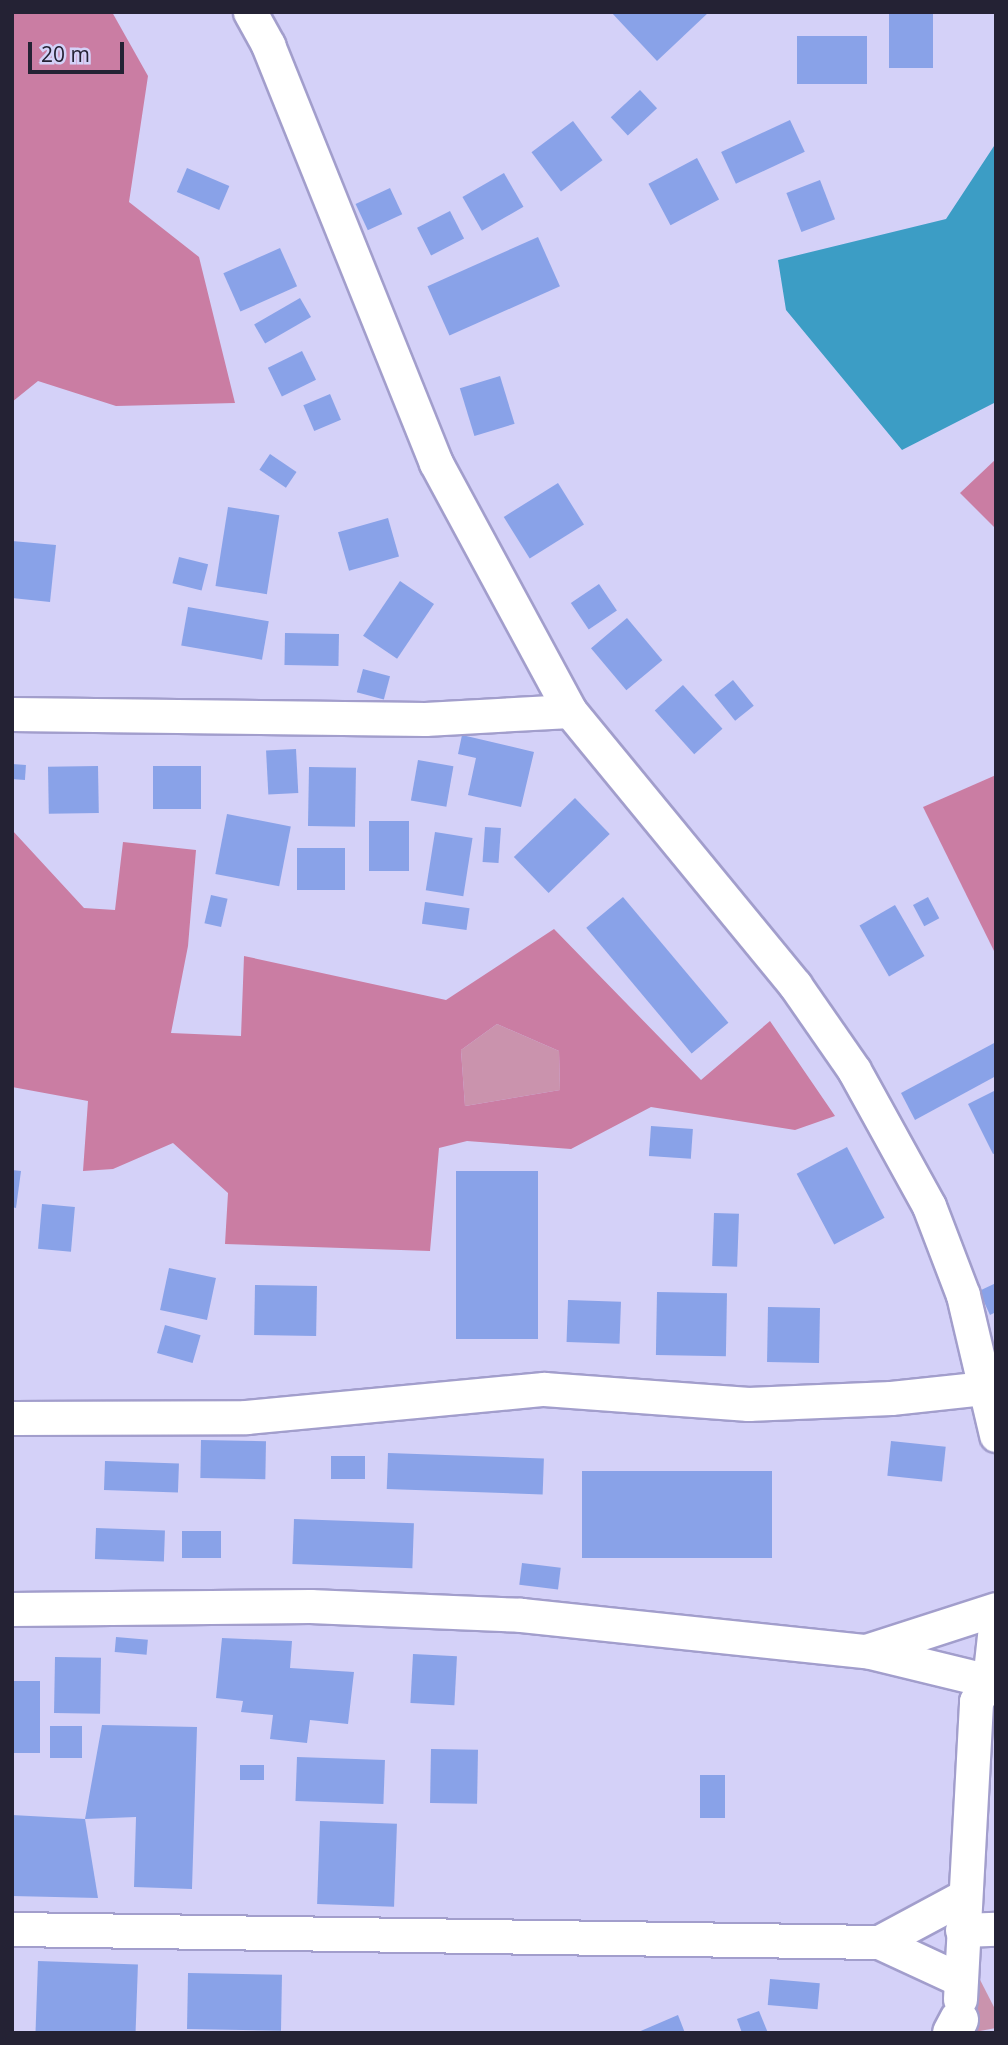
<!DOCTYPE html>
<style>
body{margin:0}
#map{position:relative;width:1008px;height:2045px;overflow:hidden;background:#d4d1f8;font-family:"Open Sans",sans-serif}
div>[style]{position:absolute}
.green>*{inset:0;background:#ca93ad}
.forest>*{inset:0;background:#ca7da3}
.water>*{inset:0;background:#3c9dc5}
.building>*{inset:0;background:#89a2e8;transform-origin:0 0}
.roads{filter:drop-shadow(2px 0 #a29ecc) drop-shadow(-2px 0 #a29ecc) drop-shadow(0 2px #a29ecc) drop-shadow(0 -2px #a29ecc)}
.minor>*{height:33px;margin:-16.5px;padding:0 16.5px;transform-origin:16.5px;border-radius:16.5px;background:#fff}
.highway>*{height:38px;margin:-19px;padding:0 19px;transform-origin:19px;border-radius:19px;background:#fff}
span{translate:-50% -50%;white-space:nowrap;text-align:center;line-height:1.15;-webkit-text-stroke:5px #d4d1f8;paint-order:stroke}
.frame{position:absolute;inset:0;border:14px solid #242234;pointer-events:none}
.scale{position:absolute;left:28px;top:42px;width:96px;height:32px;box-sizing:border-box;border:4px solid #242234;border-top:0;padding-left:9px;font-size:21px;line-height:24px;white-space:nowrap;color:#242234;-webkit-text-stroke:5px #d4d1f8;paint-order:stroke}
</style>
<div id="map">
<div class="green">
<i style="clip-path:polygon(497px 1024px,559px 1051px,560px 1090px,465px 1106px,461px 1050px)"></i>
<i style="clip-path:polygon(975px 1970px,996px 2011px,996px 2028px,969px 2033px)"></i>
</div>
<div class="forest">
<i style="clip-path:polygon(12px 12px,112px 12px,148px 76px,129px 202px,199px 257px,235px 403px,116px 406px,38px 381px,12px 402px)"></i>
<i style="clip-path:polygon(996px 459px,996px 529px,960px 493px)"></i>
<i style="clip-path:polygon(996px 775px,996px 955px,923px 807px)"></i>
<i style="clip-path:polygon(evenodd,12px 830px,84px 908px,115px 910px,123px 842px,196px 850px,188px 946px,171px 1033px,241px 1036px,244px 956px,446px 1000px,554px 929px,701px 1080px,770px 1021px,835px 1116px,795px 1130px,651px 1107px,571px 1149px,467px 1141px,439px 1148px,430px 1251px,225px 1244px,228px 1193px,173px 1143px,113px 1169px,83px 1171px,88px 1101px,12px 1087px,12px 830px,497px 1024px,559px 1051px,560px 1090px,465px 1106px,461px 1050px,497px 1024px)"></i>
</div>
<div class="water">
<i style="clip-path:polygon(996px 143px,996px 402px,902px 450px,786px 310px,778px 260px,946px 219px)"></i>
</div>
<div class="building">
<i style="clip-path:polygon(611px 12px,709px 12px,657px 61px)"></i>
<i style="left:889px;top:12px;width:44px;height:56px"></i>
<i style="left:797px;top:36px;width:70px;height:48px"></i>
<i style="left:640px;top:90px;width:25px;height:40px;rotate:47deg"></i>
<i style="left:790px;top:120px;width:35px;height:76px;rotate:65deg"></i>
<i style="left:573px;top:121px;width:49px;height:52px;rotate:53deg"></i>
<i style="left:697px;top:158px;width:47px;height:55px;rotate:62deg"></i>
<i style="left:187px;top:168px;width:46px;height:26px;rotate:23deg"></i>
<i style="left:504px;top:173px;width:39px;height:48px;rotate:60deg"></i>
<i style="left:820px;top:180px;width:42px;height:36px;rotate:69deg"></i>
<i style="left:390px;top:188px;width:29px;height:38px;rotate:65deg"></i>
<i style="left:450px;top:211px;width:31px;height:37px;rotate:63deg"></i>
<i style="left:538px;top:237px;width:54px;height:121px;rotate:66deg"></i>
<i style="left:280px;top:248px;width:42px;height:62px;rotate:66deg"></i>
<i style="left:300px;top:298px;width:22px;height:53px;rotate:60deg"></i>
<i style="left:302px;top:351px;width:32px;height:38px;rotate:64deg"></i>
<i style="left:500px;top:376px;width:50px;height:42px;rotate:73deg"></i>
<i style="left:330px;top:394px;width:28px;height:29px;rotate:67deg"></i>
<i style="left:270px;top:454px;width:32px;height:19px;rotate:34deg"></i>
<i style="left:558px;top:483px;width:49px;height:64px;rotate:58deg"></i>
<i style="left:228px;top:507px;width:52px;height:80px;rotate:9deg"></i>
<i style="left:388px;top:518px;width:40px;height:52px;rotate:74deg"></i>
<i style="clip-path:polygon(12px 541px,56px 545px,50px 602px,12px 598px)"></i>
<i style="left:179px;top:557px;width:30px;height:27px;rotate:14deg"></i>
<i style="left:400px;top:581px;width:41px;height:66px;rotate:34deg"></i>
<i style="left:599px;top:584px;width:32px;height:34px;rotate:56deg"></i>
<i style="left:188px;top:607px;width:82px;height:39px;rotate:10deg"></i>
<i style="left:627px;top:618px;width:55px;height:47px;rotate:50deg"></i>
<i style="left:285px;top:633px;width:54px;height:32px;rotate:1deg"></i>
<i style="left:363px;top:669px;width:28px;height:24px;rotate:15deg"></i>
<i style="left:733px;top:680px;width:33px;height:24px;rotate:51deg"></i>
<i style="left:683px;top:685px;width:59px;height:38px;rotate:48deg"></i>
<i style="clip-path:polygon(462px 735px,534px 752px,521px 807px,468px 795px,476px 758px,458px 754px)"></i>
<i style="left:296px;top:749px;width:44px;height:30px;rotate:87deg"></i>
<i style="left:418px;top:760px;width:36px;height:41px;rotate:10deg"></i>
<i style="left:12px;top:764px;width:14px;height:15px;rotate:4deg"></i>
<i style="left:98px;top:766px;width:47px;height:50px;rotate:89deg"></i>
<i style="left:153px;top:766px;width:48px;height:43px"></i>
<i style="left:309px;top:767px;width:47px;height:59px;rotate:1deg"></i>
<i style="left:575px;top:798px;width:50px;height:85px;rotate:46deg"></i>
<i style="left:227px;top:814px;width:65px;height:61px;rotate:11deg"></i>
<i style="left:369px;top:821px;width:40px;height:50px"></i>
<i style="left:485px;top:827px;width:16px;height:35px;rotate:4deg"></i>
<i style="left:435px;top:832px;width:38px;height:59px;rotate:9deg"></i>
<i style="left:297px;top:848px;width:48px;height:42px"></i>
<i style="left:211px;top:895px;width:17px;height:29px;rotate:13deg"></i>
<i style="left:623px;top:897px;width:164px;height:48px;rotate:50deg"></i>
<i style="left:928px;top:897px;width:24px;height:17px;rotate:62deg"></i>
<i style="left:425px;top:902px;width:45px;height:22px;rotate:8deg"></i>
<i style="left:895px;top:905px;width:59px;height:41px;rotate:60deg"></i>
<i style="clip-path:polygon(996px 1042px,996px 1076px,915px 1120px,901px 1093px)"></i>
<i style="clip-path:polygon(996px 1090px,996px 1153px,993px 1154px,968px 1104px)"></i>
<i style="left:651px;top:1126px;width:42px;height:30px;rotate:4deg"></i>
<i style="left:847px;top:1147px;width:80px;height:57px;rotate:62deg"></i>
<i style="clip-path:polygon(12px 1170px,21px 1171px,16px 1208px,12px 1207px)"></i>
<i style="left:538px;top:1171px;width:168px;height:82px;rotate:90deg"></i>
<i style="left:42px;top:1204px;width:33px;height:45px;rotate:5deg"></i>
<i style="left:714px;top:1213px;width:25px;height:53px;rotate:2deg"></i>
<i style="left:169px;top:1268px;width:48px;height:43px;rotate:12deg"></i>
<i style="clip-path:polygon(996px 1283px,996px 1312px,990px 1315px,979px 1291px)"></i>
<i style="left:255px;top:1285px;width:62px;height:50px;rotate:1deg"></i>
<i style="left:657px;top:1292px;width:70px;height:63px;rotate:1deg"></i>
<i style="left:568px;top:1300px;width:53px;height:42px;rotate:2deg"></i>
<i style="left:768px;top:1307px;width:52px;height:55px;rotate:1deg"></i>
<i style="left:165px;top:1325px;width:37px;height:29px;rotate:16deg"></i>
<i style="left:201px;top:1440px;width:65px;height:38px;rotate:1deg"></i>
<i style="left:891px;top:1441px;width:55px;height:35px;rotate:6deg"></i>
<i style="left:388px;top:1453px;width:156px;height:36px;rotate:2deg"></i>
<i style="left:365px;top:1456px;width:23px;height:34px;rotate:90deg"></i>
<i style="left:105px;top:1461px;width:74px;height:29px;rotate:2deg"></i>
<i style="left:772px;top:1471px;width:87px;height:190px;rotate:90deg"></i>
<i style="left:294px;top:1519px;width:120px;height:45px;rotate:2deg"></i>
<i style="left:96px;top:1528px;width:69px;height:31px;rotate:2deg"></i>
<i style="left:182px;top:1531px;width:39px;height:27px"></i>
<i style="left:522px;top:1563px;width:39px;height:22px;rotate:7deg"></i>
<i style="left:116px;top:1637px;width:32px;height:15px;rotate:5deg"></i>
<i style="clip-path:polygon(222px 1638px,292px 1641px,290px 1668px,354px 1672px,348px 1724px,310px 1720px,307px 1743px,270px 1739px,273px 1715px,241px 1712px,243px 1701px,216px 1698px)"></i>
<i style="left:413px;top:1654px;width:44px;height:49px;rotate:3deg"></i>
<i style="left:55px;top:1657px;width:46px;height:56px;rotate:1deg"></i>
<i style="left:12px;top:1681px;width:28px;height:72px"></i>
<i style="clip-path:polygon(102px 1725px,197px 1727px,192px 1889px,134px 1887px,136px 1817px,85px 1819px)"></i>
<i style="left:50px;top:1726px;width:32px;height:32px"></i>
<i style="left:431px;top:1749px;width:47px;height:54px;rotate:1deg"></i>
<i style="left:297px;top:1757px;width:88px;height:44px;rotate:2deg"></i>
<i style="left:240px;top:1765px;width:24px;height:15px"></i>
<i style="left:700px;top:1775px;width:25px;height:43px"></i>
<i style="clip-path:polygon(12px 1815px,85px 1819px,98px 1898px,12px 1896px)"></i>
<i style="left:320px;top:1821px;width:77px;height:83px;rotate:2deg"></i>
<i style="left:38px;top:1961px;width:100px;height:71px;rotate:2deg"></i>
<i style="left:188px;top:1973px;width:94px;height:56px;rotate:1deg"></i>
<i style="left:770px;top:1979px;width:50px;height:26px;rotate:5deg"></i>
<i style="clip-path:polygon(759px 2011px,768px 2033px,742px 2033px,737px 2019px)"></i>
<i style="clip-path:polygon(678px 2015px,685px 2033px,636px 2033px)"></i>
</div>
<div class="roads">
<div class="minor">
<i style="left:250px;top:12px;width:38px;rotate:61deg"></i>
<i style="left:268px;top:45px;width:450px;rotate:68.1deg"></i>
<i style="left:436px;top:463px;width:282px;rotate:61.6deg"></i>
<i style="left:570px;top:711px;width:355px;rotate:50.6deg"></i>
<i style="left:795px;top:985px;width:103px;rotate:55.2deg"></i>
<i style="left:854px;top:1070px;width:155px;rotate:61.1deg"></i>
<i style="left:929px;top:1206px;width:95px;rotate:69.1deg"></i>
<i style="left:963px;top:1295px;width:144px;rotate:76.7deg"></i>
<i style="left:12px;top:714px;width:413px;rotate:0.7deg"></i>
<i style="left:425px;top:719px;width:145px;rotate:-3.2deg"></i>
<i style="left:12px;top:1418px;width:234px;rotate:-0.2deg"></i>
<i style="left:246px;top:1417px;width:299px;rotate:-5.4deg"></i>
<i style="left:544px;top:1389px;width:205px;rotate:4.2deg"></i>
<i style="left:748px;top:1404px;width:143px;rotate:-2.4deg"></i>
<i style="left:891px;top:1398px;width:95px;rotate:-6.1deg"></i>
<i style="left:12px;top:1609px;width:298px;rotate:-0.6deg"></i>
<i style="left:310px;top:1606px;width:211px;rotate:2.4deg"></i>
<i style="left:521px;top:1615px;width:347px;rotate:6deg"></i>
<i style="left:866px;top:1651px;width:127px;rotate:13.7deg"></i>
<i style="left:989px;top:1681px;width:10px;rotate:45deg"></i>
<i style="left:866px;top:1651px;width:137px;rotate:-17.9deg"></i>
<i style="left:12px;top:1929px;width:867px;rotate:0.86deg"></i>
<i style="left:879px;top:1942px;width:90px;rotate:24.9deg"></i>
<i style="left:962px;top:1930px;width:34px;rotate:-2deg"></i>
<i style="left:879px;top:1942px;width:95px;rotate:-28.2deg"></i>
<i style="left:960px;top:1999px;width:298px;rotate:-86.9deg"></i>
<i style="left:976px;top:1701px;width:24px;rotate:-57deg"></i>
<i style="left:989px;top:1681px;width:63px;rotate:-83.7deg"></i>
</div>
<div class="highway">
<i style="left:952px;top:2033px;width:15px;rotate:-62deg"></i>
</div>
</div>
<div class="frame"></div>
<div class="scale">20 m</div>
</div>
